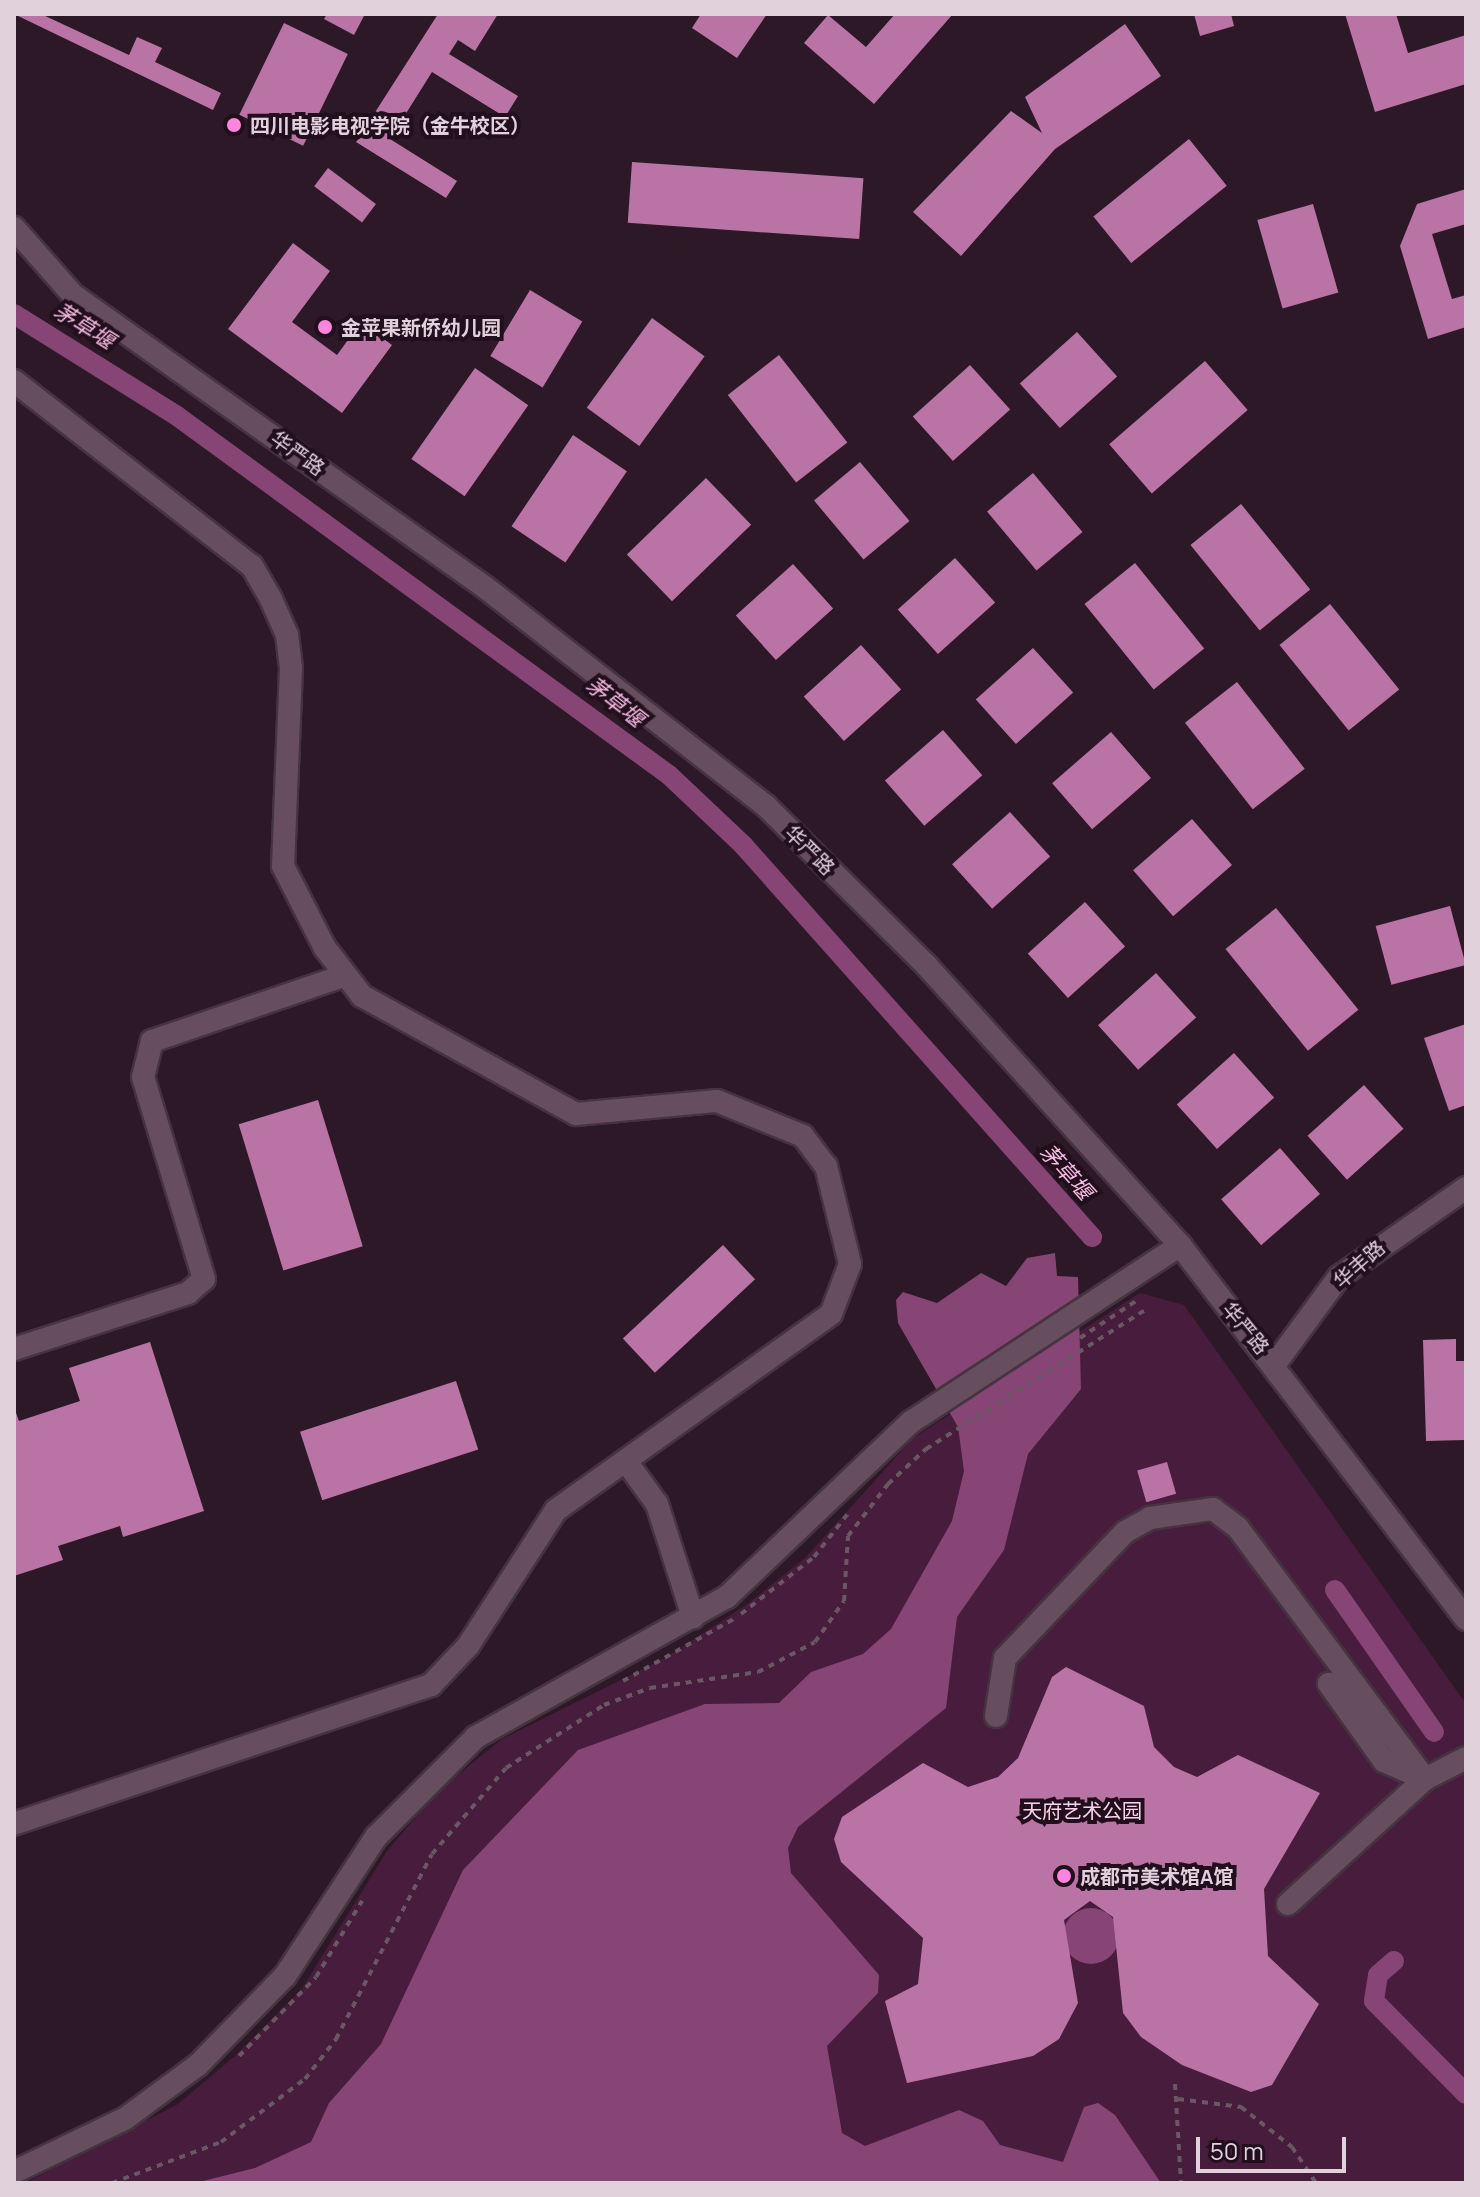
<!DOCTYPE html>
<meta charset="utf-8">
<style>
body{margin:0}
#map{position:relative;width:1480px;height:2197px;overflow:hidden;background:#2c1826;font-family:Manrope,"Noto Sans SC",sans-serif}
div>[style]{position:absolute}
.green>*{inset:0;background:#481c3c}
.water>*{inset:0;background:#874575}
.round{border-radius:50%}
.canal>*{height:20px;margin:-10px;padding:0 10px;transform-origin:10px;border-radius:10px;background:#874575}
.building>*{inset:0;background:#ba73a5;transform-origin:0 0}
.path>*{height:4px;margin-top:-2px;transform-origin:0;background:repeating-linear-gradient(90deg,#6a5764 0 6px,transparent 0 12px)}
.roads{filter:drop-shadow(2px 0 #453440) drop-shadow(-2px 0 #453440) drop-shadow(0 2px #453440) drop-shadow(0 -2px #453440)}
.minor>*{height:22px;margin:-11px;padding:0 11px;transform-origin:11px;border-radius:11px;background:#674e5f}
.dots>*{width:22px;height:22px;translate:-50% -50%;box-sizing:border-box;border:4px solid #220f1d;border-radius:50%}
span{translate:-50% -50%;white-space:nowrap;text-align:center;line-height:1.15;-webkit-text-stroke:8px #220f1d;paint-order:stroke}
.poi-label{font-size:20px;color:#e0d1db;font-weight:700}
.left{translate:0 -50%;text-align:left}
.street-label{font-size:20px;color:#e0d1db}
.park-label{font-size:20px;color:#f9d1ec}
.water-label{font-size:22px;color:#f6bbe3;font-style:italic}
.frame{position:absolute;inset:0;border:16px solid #e0d1db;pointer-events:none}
.scale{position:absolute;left:1196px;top:2137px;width:150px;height:36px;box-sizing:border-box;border:4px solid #e0d1db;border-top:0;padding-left:10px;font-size:24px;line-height:28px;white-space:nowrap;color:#e0d1db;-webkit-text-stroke:6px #220f1d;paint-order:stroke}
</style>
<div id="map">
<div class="green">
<i style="clip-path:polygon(1140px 1293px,1184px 1305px,1466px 1704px,1466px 2183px,25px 2183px,178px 2104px,236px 2055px,301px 1990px,387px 1851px,439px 1790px,502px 1739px,665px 1658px,746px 1605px,805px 1558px,913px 1438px)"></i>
</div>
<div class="water">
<i style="clip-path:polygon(1055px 1253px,1057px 1276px,1078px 1277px,1081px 1389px,1028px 1454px,1004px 1550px,957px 1617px,946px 1708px,798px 1827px,788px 1848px,791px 1873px,879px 1975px,878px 1993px,827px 2046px,842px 2133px,865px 2146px,959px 2110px,983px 2121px,1000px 2145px,1063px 2162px,1084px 2107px,1098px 2103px,1115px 2115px,1161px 2183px,195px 2183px,255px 2168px,311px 2142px,329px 2103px,381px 2044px,463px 1870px,578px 1750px,705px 1704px,779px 1703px,811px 1672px,863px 1654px,891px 1629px,952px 1521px,964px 1471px,958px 1427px,898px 1323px,896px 1300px,903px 1292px,937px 1303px,981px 1273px,1006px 1286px,1027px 1258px)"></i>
<i class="round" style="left:1063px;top:1908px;width:56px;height:56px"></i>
</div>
<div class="canal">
<i style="left:14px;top:314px;width:192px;rotate:32deg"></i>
<i style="left:177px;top:416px;width:609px;rotate:36.12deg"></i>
<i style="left:669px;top:775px;width:102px;rotate:43.4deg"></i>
<i style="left:743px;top:845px;width:525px;rotate:48.32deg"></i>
<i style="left:1335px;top:1590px;width:173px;rotate:55.1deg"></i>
<i style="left:1394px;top:1961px;width:21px;rotate:139deg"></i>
<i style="left:1378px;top:1975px;width:26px;rotate:99deg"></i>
<i style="left:1374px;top:2001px;width:131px;rotate:45.3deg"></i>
</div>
<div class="building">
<i style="clip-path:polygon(14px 14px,41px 14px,129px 55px,137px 37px,162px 48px,155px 62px,221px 93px,213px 110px)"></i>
<i style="clip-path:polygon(327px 14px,365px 14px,354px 35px,324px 19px)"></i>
<i style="clip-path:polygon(438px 14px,498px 14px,475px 51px,458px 40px,449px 54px,518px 96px,505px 117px,432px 72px,390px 139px,457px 181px,446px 198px,356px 142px)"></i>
<i style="clip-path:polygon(701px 14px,767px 14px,737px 58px,692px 28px)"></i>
<i style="clip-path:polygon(895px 14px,953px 14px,874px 104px,804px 43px,828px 15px,866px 47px)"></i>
<i style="clip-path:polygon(1194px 14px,1231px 14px,1234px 26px,1200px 36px)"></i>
<i style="clip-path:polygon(1345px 14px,1396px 14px,1408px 53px,1466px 35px,1466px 84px,1375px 112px)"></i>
<i style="left:284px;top:23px;width:71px;height:102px;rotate:26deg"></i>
<i style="clip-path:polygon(1125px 24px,1161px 76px,1055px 149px,961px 256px,913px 212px,1011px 111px,1042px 133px,1025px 97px)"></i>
<i style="left:1189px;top:139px;width:60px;height:123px;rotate:51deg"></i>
<i style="left:632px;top:162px;width:232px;height:61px;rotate:4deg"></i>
<i style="left:328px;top:168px;width:60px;height:23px;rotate:37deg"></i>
<i style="clip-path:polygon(1466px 189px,1466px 224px,1432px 234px,1452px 299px,1466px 295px,1466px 327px,1428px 339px,1400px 246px,1417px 204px)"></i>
<i style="left:1313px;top:204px;width:92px;height:58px;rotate:74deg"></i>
<i style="clip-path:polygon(293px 243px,330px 271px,292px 322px,337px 355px,361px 322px,392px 345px,342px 413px,228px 329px)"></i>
<i style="left:530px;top:290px;width:61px;height:77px;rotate:31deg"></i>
<i style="left:652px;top:318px;width:65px;height:111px;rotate:36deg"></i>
<i style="left:1077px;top:332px;width:60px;height:77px;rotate:48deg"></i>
<i style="left:779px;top:355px;width:111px;height:65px;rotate:52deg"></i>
<i style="left:1205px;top:361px;width:65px;height:127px;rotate:49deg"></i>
<i style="left:970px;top:365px;width:60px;height:77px;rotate:48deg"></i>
<i style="left:475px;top:368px;width:65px;height:111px;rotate:35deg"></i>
<i style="left:573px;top:435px;width:65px;height:110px;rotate:34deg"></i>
<i style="left:860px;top:462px;width:77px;height:60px;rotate:50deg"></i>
<i style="left:1033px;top:473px;width:77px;height:60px;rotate:50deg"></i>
<i style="left:706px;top:478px;width:65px;height:110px;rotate:46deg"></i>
<i style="left:1241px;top:504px;width:110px;height:65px;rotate:51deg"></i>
<i style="left:955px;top:558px;width:60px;height:77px;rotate:48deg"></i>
<i style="left:1135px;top:563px;width:110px;height:65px;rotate:51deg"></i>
<i style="left:793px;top:564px;width:60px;height:77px;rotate:48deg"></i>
<i style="left:1330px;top:604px;width:110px;height:65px;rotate:51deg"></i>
<i style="left:861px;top:645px;width:60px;height:77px;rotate:48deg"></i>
<i style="left:1033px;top:648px;width:60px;height:77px;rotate:48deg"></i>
<i style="left:1237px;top:682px;width:110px;height:66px;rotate:52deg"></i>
<i style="left:943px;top:730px;width:60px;height:77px;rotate:49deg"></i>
<i style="left:1111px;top:732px;width:61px;height:78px;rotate:49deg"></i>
<i style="left:1010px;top:812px;width:60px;height:78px;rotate:48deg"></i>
<i style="left:1192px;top:819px;width:61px;height:78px;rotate:49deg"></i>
<i style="left:1085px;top:902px;width:60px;height:77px;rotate:48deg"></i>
<i style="left:1450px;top:906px;width:61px;height:77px;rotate:75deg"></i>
<i style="left:1276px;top:908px;width:131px;height:65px;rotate:51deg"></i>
<i style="left:1156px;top:973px;width:60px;height:78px;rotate:48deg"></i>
<i style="clip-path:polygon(1466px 1024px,1466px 1105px,1449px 1111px,1424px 1038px)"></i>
<i style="left:1234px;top:1053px;width:60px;height:77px;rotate:48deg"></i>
<i style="left:1364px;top:1085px;width:59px;height:76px;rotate:48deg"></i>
<i style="left:318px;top:1100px;width:153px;height:83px;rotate:73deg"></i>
<i style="left:1280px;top:1148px;width:61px;height:78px;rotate:49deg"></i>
<i style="left:723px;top:1245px;width:47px;height:137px;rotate:47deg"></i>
<i style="clip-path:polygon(1456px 1339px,1456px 1361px,1466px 1361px,1465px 1440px,1426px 1441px,1423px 1340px)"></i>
<i style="clip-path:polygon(150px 1342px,204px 1511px,123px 1537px,120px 1526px,58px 1546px,63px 1560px,14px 1576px,14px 1407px,19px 1421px,80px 1401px,69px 1368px)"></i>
<i style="left:456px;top:1381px;width:72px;height:164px;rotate:72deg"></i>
<i style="left:1167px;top:1462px;width:33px;height:31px;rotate:74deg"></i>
<i style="clip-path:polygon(1066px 1667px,1144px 1706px,1154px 1747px,1174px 1767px,1197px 1777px,1238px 1755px,1320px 1793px,1264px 1889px,1268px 1956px,1319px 2004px,1272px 2085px,1251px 2092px,1182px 2065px,1141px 2037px,1123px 2013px,1113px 1917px,1090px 1901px,1064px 1920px,1078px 2003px,1059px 2039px,1033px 2056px,907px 2083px,885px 2001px,918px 1984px,923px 1938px,841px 1862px,834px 1839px,842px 1817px,923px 1763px,968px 1787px,998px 1777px,1018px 1758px,1052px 1677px)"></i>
</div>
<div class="path">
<i style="left:1080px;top:1338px;width:71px;rotate:-33.5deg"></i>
<i style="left:741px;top:1614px;width:93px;rotate:-38deg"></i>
<i style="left:814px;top:1557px;width:58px;rotate:-52deg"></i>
<i style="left:623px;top:1681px;width:127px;rotate:-29.2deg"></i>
<i style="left:239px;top:2056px;width:110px;rotate:-45.7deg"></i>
<i style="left:316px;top:1977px;width:89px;rotate:-58.8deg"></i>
<i style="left:1175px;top:2084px;width:99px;rotate:86.5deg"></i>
<i style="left:1178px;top:2099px;width:64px;rotate:7.2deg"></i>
<i style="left:1241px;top:2107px;width:65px;rotate:38.1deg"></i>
<i style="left:1292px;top:2147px;width:43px;rotate:56.3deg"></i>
<i style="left:112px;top:2183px;width:116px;rotate:-20.6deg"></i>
<i style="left:221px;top:2142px;width:105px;rotate:-36.9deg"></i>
<i style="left:305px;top:2079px;width:51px;rotate:-52.2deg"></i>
<i style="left:336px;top:2039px;width:208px;rotate:-62.6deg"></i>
<i style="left:432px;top:1854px;width:113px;rotate:-49.3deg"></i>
<i style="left:506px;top:1768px;width:117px;rotate:-32.7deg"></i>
<i style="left:604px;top:1705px;width:49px;rotate:-20.3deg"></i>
<i style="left:650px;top:1688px;width:109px;rotate:-8.4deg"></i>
<i style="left:758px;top:1672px;width:64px;rotate:-27.8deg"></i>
<i style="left:815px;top:1642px;width:50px;rotate:-54.7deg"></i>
<i style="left:844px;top:1601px;width:65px;rotate:-86.5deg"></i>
<i style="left:848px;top:1536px;width:66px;rotate:-52.4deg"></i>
<i style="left:888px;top:1484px;width:52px;rotate:-42.6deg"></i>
<i style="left:926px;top:1449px;width:263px;rotate:-32.4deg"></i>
<i style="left:1347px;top:2183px;width:108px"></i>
</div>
<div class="roads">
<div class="minor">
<i style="left:14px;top:228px;width:89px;rotate:48.6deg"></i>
<i style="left:73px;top:295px;width:506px;rotate:35.35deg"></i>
<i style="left:486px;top:588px;width:355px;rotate:37.9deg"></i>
<i style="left:766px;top:806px;width:227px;rotate:44.8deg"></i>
<i style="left:927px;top:966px;width:377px;rotate:47.8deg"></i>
<i style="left:1180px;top:1245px;width:471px;rotate:52.6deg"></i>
<i style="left:14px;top:381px;width:301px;rotate:37.9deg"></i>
<i style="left:252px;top:566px;width:36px;rotate:60deg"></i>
<i style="left:270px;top:597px;width:42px;rotate:65.9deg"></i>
<i style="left:287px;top:635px;width:33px;rotate:83deg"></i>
<i style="left:291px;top:668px;width:198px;rotate:92.3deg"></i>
<i style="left:283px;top:866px;width:92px;rotate:62.9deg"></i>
<i style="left:325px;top:948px;width:61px;rotate:52.4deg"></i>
<i style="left:362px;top:996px;width:244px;rotate:28.9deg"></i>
<i style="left:576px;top:1114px;width:142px;rotate:-5.3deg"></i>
<i style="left:717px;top:1101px;width:93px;rotate:22.1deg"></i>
<i style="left:803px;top:1136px;width:38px;rotate:53deg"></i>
<i style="left:826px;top:1166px;width:101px;rotate:76.2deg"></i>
<i style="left:850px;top:1264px;width:53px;rotate:110.8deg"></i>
<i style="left:831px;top:1314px;width:338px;rotate:144.5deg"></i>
<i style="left:556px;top:1510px;width:162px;rotate:122.9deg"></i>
<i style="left:468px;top:1646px;width:54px;rotate:133.5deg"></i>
<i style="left:431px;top:1685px;width:440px;rotate:161.6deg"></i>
<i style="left:14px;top:1349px;width:183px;rotate:-17.8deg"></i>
<i style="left:188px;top:1293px;width:21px;rotate:-41deg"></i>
<i style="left:204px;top:1279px;width:211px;rotate:-106.8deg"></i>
<i style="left:143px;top:1077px;width:37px;rotate:-76deg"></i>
<i style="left:152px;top:1041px;width:202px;rotate:-18.8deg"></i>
<i style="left:1275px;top:1364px;width:108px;rotate:-53.7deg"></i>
<i style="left:1339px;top:1277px;width:155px;rotate:-35deg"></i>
<i style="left:628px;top:1464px;width:49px;rotate:54.1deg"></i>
<i style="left:657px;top:1504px;width:119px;rotate:72.3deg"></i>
<i style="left:996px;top:1716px;width:59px;rotate:-81.2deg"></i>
<i style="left:1005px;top:1658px;width:174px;rotate:-46.4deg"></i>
<i style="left:1125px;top:1532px;width:29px;rotate:-29deg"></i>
<i style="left:1150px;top:1518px;width:64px;rotate:-8.1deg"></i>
<i style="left:1213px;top:1509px;width:31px;rotate:37deg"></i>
<i style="left:1238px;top:1528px;width:313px;rotate:53.3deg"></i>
<i style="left:1425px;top:1779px;width:45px;rotate:-156.3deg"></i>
<i style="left:1384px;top:1761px;width:95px;rotate:-125.5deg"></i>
<i style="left:1288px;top:1904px;width:185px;rotate:-42.4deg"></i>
<i style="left:1425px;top:1779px;width:46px;rotate:-27.1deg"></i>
<i style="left:14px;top:2172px;width:124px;rotate:-25.7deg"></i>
<i style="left:126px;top:2118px;width:89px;rotate:-36.4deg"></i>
<i style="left:198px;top:2065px;width:124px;rotate:-45.7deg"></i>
<i style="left:285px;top:1976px;width:166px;rotate:-56.8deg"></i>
<i style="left:376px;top:1837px;width:141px;rotate:-45deg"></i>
<i style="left:476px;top:1737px;width:287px;rotate:-29.2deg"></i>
<i style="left:727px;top:1597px;width:254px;rotate:-43.6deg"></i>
<i style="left:911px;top:1422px;width:322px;rotate:-33.3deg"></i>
</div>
</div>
<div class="dots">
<i style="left:234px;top:125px;background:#ff85de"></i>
<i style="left:325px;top:327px;background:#ff85de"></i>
<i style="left:1064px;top:1876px;background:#ff85de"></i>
</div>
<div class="poi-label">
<span class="left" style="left:250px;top:125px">四川电影电视学院（金牛校区）</span>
<span class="left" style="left:341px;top:327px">金苹果新侨幼儿园</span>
<span class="left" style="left:1080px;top:1876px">成都市美术馆A馆</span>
</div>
<div class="street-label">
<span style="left:298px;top:453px;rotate:36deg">华严路</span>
<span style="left:810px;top:850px;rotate:45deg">华严路</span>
<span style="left:1359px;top:1264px;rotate:-41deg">华丰路</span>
<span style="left:1246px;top:1328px;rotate:51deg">华严路</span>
</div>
<div class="park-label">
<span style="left:1082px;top:1810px">天府艺术公园</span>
</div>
<div class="water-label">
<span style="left:84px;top:326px;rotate:32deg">茅草堰</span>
<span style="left:615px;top:702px;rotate:38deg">茅草堰</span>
<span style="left:1066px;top:1172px;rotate:48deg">茅草堰</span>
</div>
<div class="frame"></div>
<div class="scale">50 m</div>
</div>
